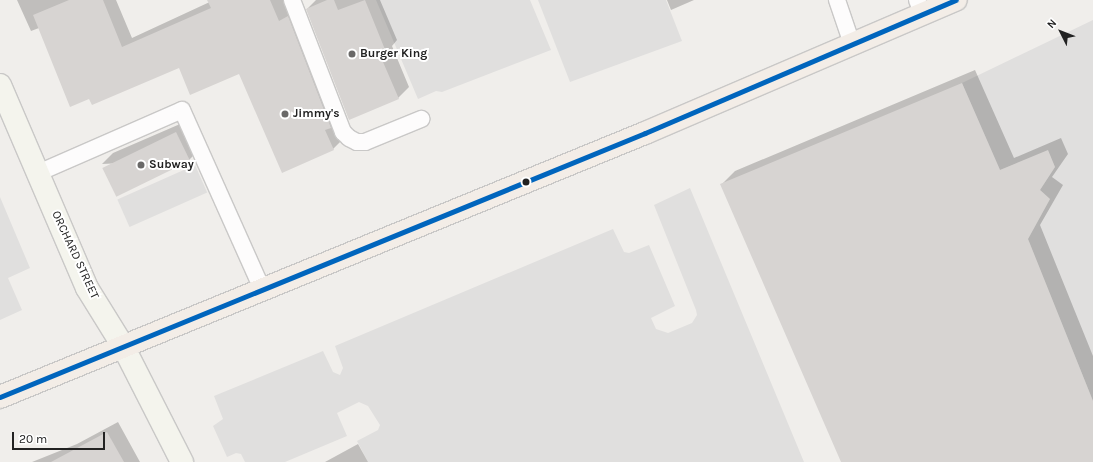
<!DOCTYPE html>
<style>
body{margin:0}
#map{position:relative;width:1093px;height:462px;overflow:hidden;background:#f0eeeb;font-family:Karla,sans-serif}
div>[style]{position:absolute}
.parking>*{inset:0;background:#e0dfde;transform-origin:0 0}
.shadow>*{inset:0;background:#0003}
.building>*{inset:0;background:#d7d4d2;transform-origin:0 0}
.roads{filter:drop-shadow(1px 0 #c9c8c7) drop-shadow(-1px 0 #c9c8c7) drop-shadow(0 1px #c9c8c7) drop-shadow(0 -1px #c9c8c7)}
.lane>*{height:16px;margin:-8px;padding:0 8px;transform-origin:8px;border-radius:8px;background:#fdfcfc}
.secondary>*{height:22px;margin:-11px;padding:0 11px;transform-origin:11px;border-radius:11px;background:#f4f4ed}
.primary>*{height:22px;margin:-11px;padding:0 11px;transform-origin:11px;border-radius:11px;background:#f3ede7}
.bus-1>*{height:5px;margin:-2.5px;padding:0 2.5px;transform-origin:2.5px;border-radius:2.5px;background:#0065bd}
.dots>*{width:11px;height:11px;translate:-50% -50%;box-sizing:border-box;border:2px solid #fff;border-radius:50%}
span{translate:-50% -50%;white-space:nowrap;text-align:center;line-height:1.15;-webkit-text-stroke:4px #fff;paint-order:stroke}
.poi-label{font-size:12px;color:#222;font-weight:700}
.left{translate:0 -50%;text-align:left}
.street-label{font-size:12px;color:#222}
.north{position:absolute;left:1041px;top:12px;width:40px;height:40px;-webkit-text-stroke:3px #fff;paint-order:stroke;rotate:312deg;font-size:11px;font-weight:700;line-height:16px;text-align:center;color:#222}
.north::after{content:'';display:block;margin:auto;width:14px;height:18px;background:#222;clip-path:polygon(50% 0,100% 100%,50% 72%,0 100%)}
.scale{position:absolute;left:12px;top:432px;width:93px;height:18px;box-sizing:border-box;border:2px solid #222;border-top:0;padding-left:5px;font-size:12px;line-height:14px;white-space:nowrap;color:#222;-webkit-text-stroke:3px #fff;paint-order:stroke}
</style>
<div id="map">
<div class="parking">
<i style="clip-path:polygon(376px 0,530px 0,551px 50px,442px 92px,436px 91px,418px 99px)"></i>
<i style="clip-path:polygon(538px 0,666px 0,682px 41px,570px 82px)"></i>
<i style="clip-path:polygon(1093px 20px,1093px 401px,1028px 239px,1050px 199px,1040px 190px,1055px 167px,1048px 151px,1000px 170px,962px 83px)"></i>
<i style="left:195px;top:165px;width:30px;height:85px;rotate:66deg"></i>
<i style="clip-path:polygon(690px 188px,804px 462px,368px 462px,357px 441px,378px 430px,380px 425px,368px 406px,359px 402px,337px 413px,347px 436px,285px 462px,245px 462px,241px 454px,236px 453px,227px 457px,213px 426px,223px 419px,214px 396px,323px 351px,333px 372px,340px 375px,343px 368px,335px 346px,613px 229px,624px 252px,629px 253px,649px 245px,675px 306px,651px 318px,656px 329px,668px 333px,692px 323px,697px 315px,696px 310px,654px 205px)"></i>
<i style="clip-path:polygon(0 197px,30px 268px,8px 278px,22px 310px,0 320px)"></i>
</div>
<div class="shadow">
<i style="clip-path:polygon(17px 0,116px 0,132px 38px,214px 0,283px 0,343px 139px,333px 149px,239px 73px,179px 66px,89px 98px,39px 28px,31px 31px)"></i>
<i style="clip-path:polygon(316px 0,380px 0,397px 40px,392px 46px,409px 87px,398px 98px,307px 9px)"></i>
<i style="clip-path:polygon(667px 0,694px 0,671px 10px)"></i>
<i style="clip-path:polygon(975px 70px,1014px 158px,1061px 138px,1068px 154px,1052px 177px,1063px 185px,1040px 225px,1093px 356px,1093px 462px,842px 462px,722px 184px,735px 171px)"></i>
<i style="clip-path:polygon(187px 121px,200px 149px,189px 160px,102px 164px,113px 153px)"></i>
<i style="clip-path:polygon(118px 422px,140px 462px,32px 462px,77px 444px)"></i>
<i style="clip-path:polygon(358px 444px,368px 462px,325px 462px)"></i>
</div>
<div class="building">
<i style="clip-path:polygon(69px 0,103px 0,122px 47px,211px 8px,207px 0,270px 0,279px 21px,288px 16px,331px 128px,325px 130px,334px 150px,282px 173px,239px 74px,190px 95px,179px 68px,92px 105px,89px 99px,70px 107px,33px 15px)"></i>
<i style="clip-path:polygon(327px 0,334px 0,338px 10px,365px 0,386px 52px,380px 55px,399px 99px,349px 120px,306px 9px)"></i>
<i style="clip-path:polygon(962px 83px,1000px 170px,1048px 150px,1055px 167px,1040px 190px,1050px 199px,1028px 239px,1093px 401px,1093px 462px,841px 462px,720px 184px)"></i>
<i style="left:176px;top:132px;width:32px;height:82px;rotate:64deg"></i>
<i style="clip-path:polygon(107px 432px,124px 462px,51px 462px)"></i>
</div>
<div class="roads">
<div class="lane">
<i style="left:292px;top:0;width:142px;rotate:68.9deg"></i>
<i style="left:343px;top:132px;width:8px;rotate:45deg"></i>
<i style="left:349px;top:138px;width:9px;rotate:27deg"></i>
<i style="left:357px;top:142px;width:8px"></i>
<i style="left:365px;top:142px;width:61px;rotate:-22.3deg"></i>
<i style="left:837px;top:0;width:46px;rotate:71.2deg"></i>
<i style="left:917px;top:0;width:15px;rotate:67deg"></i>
<i style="left:38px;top:173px;width:157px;rotate:-23.6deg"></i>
<i style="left:182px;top:110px;width:196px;rotate:65.9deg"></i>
</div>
<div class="secondary">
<i style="left:0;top:85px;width:221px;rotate:66.8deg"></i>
<i style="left:87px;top:288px;width:68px;rotate:58.2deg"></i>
<i style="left:123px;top:346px;width:130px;rotate:63deg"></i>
</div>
<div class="primary">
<i style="left:0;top:397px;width:697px;rotate:-22.26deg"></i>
<i style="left:645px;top:133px;width:338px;rotate:-23.2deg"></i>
</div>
</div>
<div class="bus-1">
<i style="left:0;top:397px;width:697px;rotate:-22.26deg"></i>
<i style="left:645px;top:133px;width:338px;rotate:-23.2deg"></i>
</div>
<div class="dots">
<i style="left:352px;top:54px;background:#6a6968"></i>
<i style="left:285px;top:114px;background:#6a6968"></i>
<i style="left:141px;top:165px;background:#6a6968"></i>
<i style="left:526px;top:182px;background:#222"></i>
</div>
<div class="poi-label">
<span class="left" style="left:360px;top:54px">Burger King</span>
<span class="left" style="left:293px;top:114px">Jimmy's</span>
<span class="left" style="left:149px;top:165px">Subway</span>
</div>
<div class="street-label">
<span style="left:75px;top:255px;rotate:65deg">ORCHARD STREET</span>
</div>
<div class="north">N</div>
<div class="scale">20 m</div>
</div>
